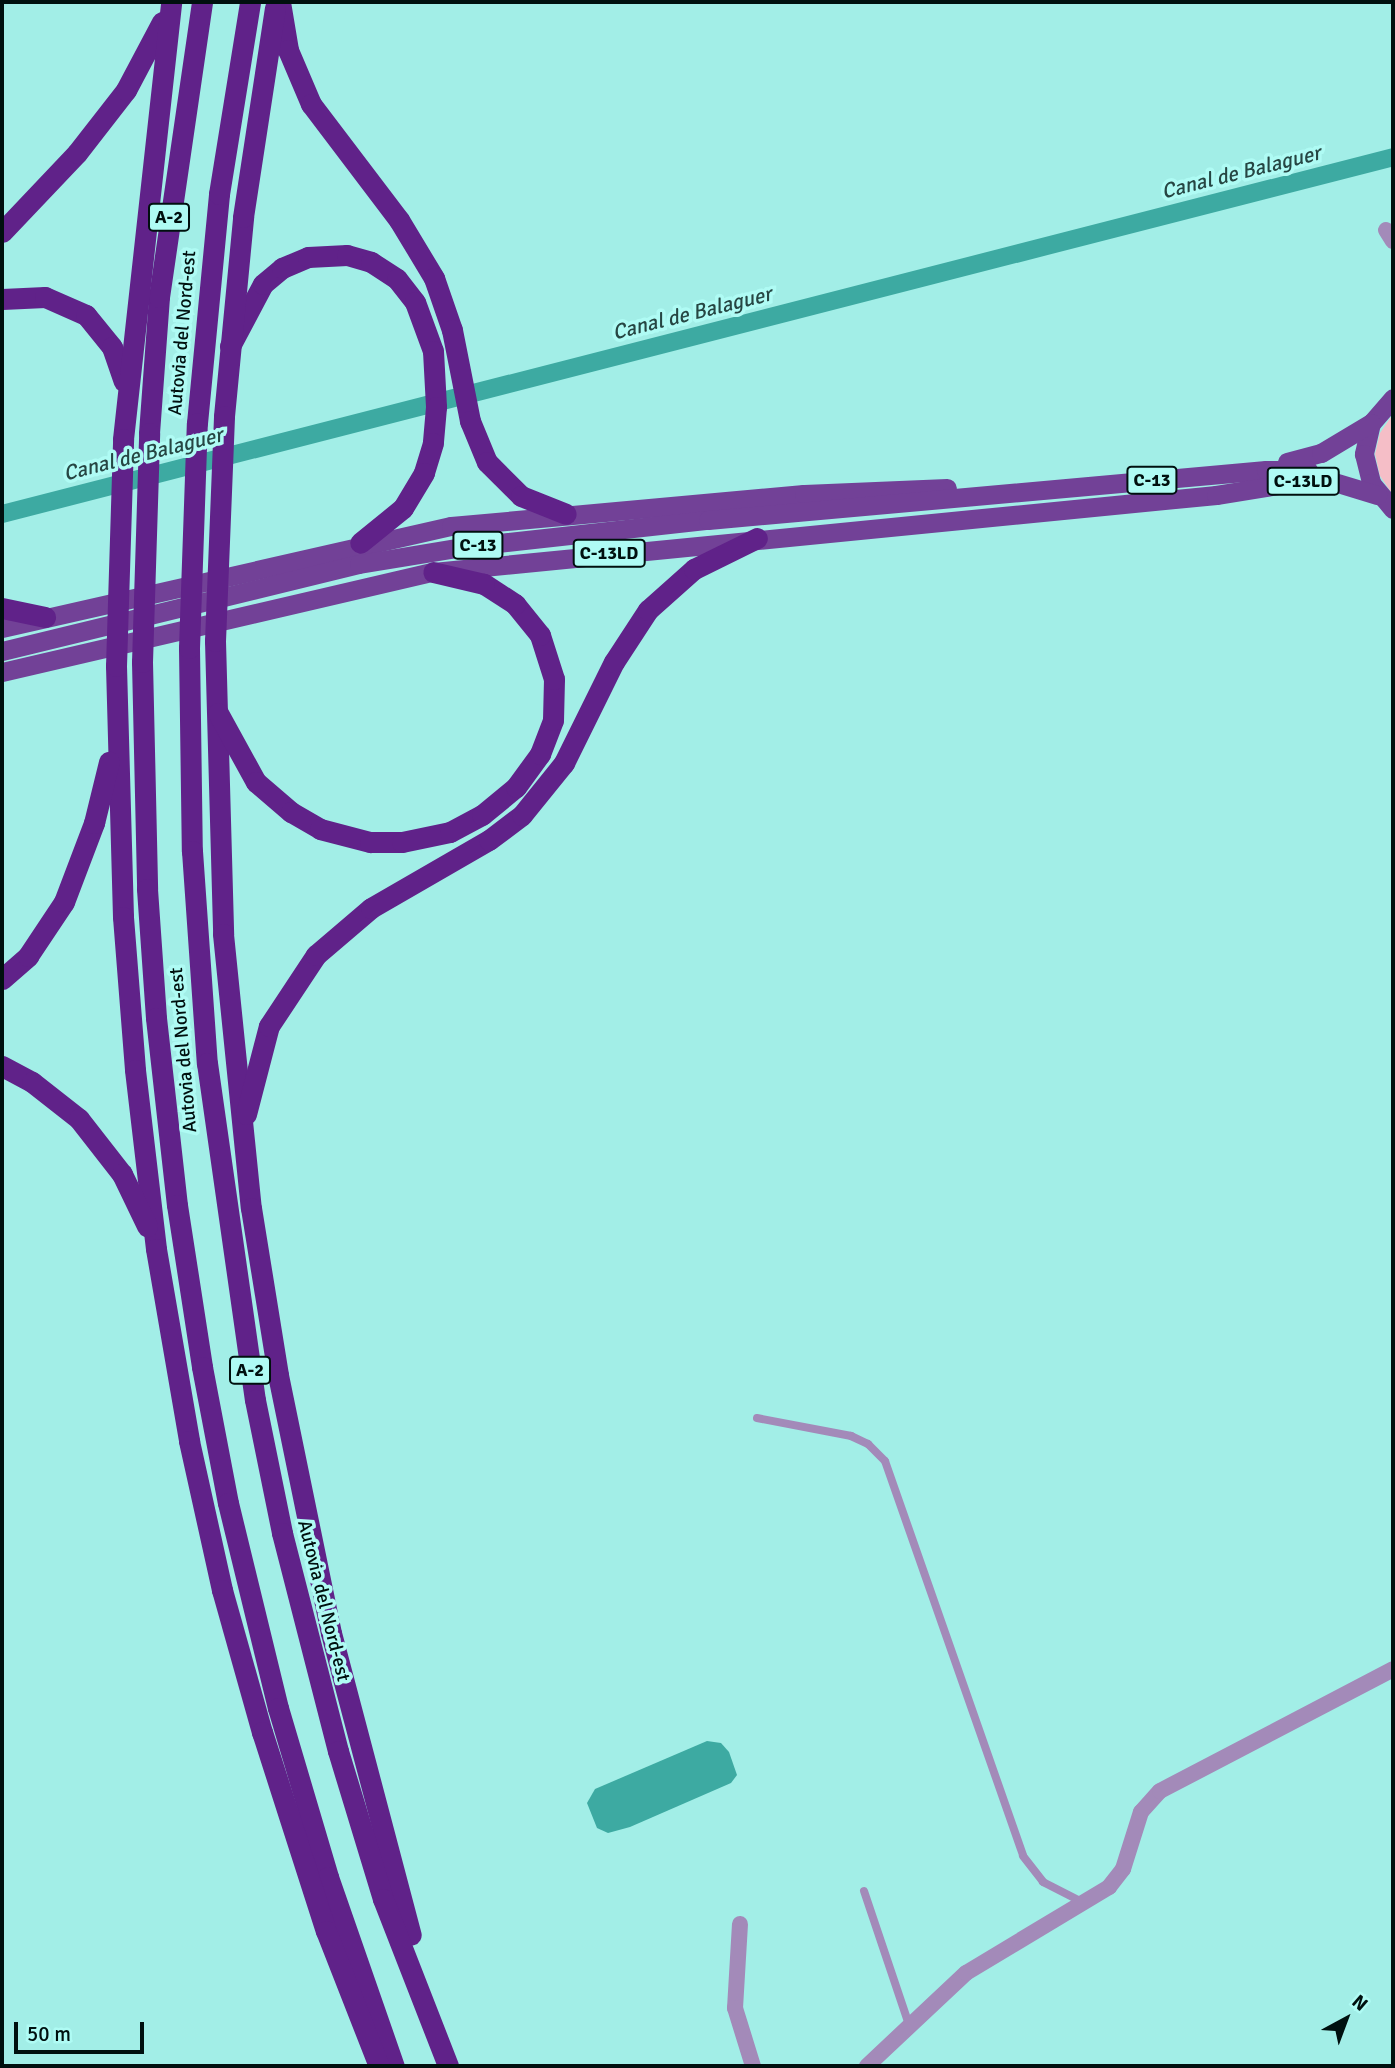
<!DOCTYPE html>
<style>
body{margin:0}
#map{position:relative;width:1395px;height:2068px;overflow:hidden;background:#a2eee7;font-family:Signika,sans-serif}
div>[style]{position:absolute}
.green>*{inset:0;background:#f5bec7}
.water>*{inset:0;background:#3daaa2}
.canal>*{height:18px;margin:-9px;padding:0 9px;transform-origin:9px;border-radius:9px;background:#3daaa2}
.service>*{height:8px;margin:-4px;padding:0 4px;transform-origin:4px;border-radius:4px;background:#a38ab9}
.minor>*{height:16px;margin:-8px;padding:0 8px;transform-origin:8px;border-radius:8px;background:#a38ab9}
.primary>*{height:19px;margin:-9.5px;padding:0 9.5px;transform-origin:9.5px;border-radius:9.5px;background:#724197}
.motorway>*{height:21px;margin:-10.5px;padding:0 10.5px;transform-origin:10.5px;border-radius:10.5px;background:#602289}
.motorway-bridge>*{height:21px;margin:-10.5px;padding:0 10.5px;transform-origin:10.5px;border-radius:10.5px;background:#602289}
span{translate:-50% -50%;white-space:nowrap;text-align:center;line-height:1.15;-webkit-text-stroke:7px #affbf4;paint-order:stroke}
.shield-label span{padding:2px 5px;background:#affbf4;border:2px solid;border-radius:5px;-webkit-text-stroke-width:0}
.shield-label{font-size:18px;color:#00100f;font-weight:700}
.street-label{font-size:19px;color:#00100f}
.water-label{font-size:21px;color:#264643;font-style:italic}
.frame{position:absolute;inset:0;border:4px solid #00100f;pointer-events:none}
.north{position:absolute;left:1311px;top:1984px;width:70px;height:70px;-webkit-text-stroke:5px #affbf4;paint-order:stroke;rotate:41deg;font-size:19px;font-weight:700;line-height:28px;text-align:center;color:#00100f}
.north::after{content:'';display:block;margin:auto;width:24px;height:32px;background:#00100f;clip-path:polygon(50% 0,100% 100%,50% 72%,0 100%)}
.scale{position:absolute;left:14px;top:2022px;width:130px;height:32px;box-sizing:border-box;border:4px solid #00100f;border-top:0;padding-left:9px;font-size:21px;line-height:24px;white-space:nowrap;color:#00100f;-webkit-text-stroke:5px #affbf4;paint-order:stroke}
</style>
<div id="map">
<div class="green">
<i style="clip-path:polygon(1393px 414px,1393px 495px,1380px 476px,1375px 454px,1380px 433px)"></i>
</div>
<div class="water">
<i style="clip-path:polygon(707px 1741px,721px 1743px,729px 1752px,737px 1775px,731px 1783px,630px 1827px,608px 1833px,597px 1828px,587px 1803px,595px 1789px)"></i>
</div>
<div class="canal">
<i style="left:2px;top:514px;width:1436px;rotate:-14.39deg"></i>
</div>
<div class="service">
<i style="left:757px;top:1418px;width:96px;rotate:10.8deg"></i>
<i style="left:851px;top:1436px;width:19px;rotate:25deg"></i>
<i style="left:868px;top:1444px;width:24px;rotate:45deg"></i>
<i style="left:885px;top:1461px;width:418px;rotate:70.7deg"></i>
<i style="left:1023px;top:1856px;width:33px;rotate:52deg"></i>
<i style="left:1043px;top:1882px;width:44px;rotate:27.1deg"></i>
<i style="left:864px;top:1891px;width:141px;rotate:71.4deg"></i>
</div>
<div class="minor">
<i style="left:1386px;top:230px;width:13px;rotate:58deg"></i>
<i style="left:740px;top:1924px;width:84px;rotate:93.4deg"></i>
<i style="left:735px;top:2008px;width:61px;rotate:72.8deg"></i>
<i style="left:867px;top:2066px;width:136px;rotate:-43.2deg"></i>
<i style="left:966px;top:1973px;width:167px;rotate:-31deg"></i>
<i style="left:1109px;top:1887px;width:23px;rotate:-52deg"></i>
<i style="left:1123px;top:1869px;width:60px;rotate:-72.5deg"></i>
<i style="left:1141px;top:1812px;width:28px;rotate:-48deg"></i>
<i style="left:1160px;top:1791px;width:263px;rotate:-27.6deg"></i>
</div>
<div class="primary">
<i style="left:1393px;top:398px;width:33px;rotate:131deg"></i>
<i style="left:1371px;top:423px;width:32px;rotate:103deg"></i>
<i style="left:1364px;top:454px;width:30px;rotate:76deg"></i>
<i style="left:1371px;top:483px;width:34px;rotate:50deg"></i>
<i style="left:1287px;top:462px;width:35px;rotate:-15deg"></i>
<i style="left:1321px;top:453px;width:58px;rotate:-31deg"></i>
<i style="left:2px;top:628px;width:460px;rotate:-12.8deg"></i>
<i style="left:451px;top:526px;width:354px;rotate:-5.2deg"></i>
<i style="left:804px;top:494px;width:143px;rotate:-2.4deg"></i>
<i style="left:2px;top:651px;width:367px;rotate:-13.7deg"></i>
<i style="left:359px;top:564px;width:104px;rotate:-9.4deg"></i>
<i style="left:462px;top:547px;width:247px;rotate:-6.3deg"></i>
<i style="left:708px;top:520px;width:560px;rotate:-5.12deg"></i>
<i style="left:1266px;top:470px;width:42px"></i>
<i style="left:2px;top:672px;width:442px;rotate:-13.1deg"></i>
<i style="left:433px;top:572px;width:787px;rotate:-5.62deg"></i>
<i style="left:1216px;top:495px;width:106px;rotate:-9.2deg"></i>
<i style="left:1321px;top:478px;width:59px;rotate:16.9deg"></i>
</div>
<div class="motorway">
<i style="left:280px;top:2px;width:49px;rotate:80.5deg"></i>
<i style="left:288px;top:50px;width:59px;rotate:66.9deg"></i>
<i style="left:311px;top:104px;width:146px;rotate:52.8deg"></i>
<i style="left:399px;top:220px;width:68px;rotate:58.9deg"></i>
<i style="left:434px;top:278px;width:55px;rotate:70.9deg"></i>
<i style="left:452px;top:330px;width:93px;rotate:78.8deg"></i>
<i style="left:470px;top:421px;width:44px;rotate:67.5deg"></i>
<i style="left:487px;top:462px;width:48px;rotate:45deg"></i>
<i style="left:521px;top:496px;width:48px;rotate:21.8deg"></i>
<i style="left:2px;top:232px;width:109px;rotate:-46.5deg"></i>
<i style="left:77px;top:153px;width:80px;rotate:-52.1deg"></i>
<i style="left:126px;top:90px;width:77px;rotate:-62.1deg"></i>
<i style="left:2px;top:299px;width:43px;rotate:-2.7deg"></i>
<i style="left:45px;top:297px;width:45px;rotate:23.7deg"></i>
<i style="left:86px;top:315px;width:41px;rotate:50.9deg"></i>
<i style="left:112px;top:347px;width:36px;rotate:71deg"></i>
<i style="left:230px;top:346px;width:70px;rotate:-62deg"></i>
<i style="left:263px;top:284px;width:25px;rotate:-40deg"></i>
<i style="left:282px;top:268px;width:28px;rotate:-23deg"></i>
<i style="left:308px;top:257px;width:39px;rotate:-3deg"></i>
<i style="left:347px;top:255px;width:25px;rotate:16deg"></i>
<i style="left:371px;top:262px;width:31px;rotate:33deg"></i>
<i style="left:397px;top:279px;width:29px;rotate:52deg"></i>
<i style="left:415px;top:302px;width:52px;rotate:69.8deg"></i>
<i style="left:433px;top:351px;width:56px;rotate:86.9deg"></i>
<i style="left:436px;top:407px;width:36px;rotate:95deg"></i>
<i style="left:433px;top:443px;width:31px;rotate:107deg"></i>
<i style="left:424px;top:473px;width:41px;rotate:121deg"></i>
<i style="left:403px;top:508px;width:55px;rotate:140.9deg"></i>
<i style="left:224px;top:416px;width:200px;rotate:-84.5deg"></i>
<i style="left:243px;top:217px;width:211px;rotate:-81.3deg"></i>
<i style="left:197px;top:423px;width:230px;rotate:-84.5deg"></i>
<i style="left:219px;top:194px;width:194px;rotate:-80.8deg"></i>
<i style="left:149px;top:433px;width:136px;rotate:-85.8deg"></i>
<i style="left:159px;top:297px;width:298px;rotate:-81.7deg"></i>
<i style="left:123px;top:439px;width:440px;rotate:-83.7deg"></i>
<i style="left:2px;top:608px;width:44px;rotate:11.8deg"></i>
<i style="left:215px;top:641px;width:293px;rotate:88.4deg"></i>
<i style="left:223px;top:934px;width:275px;rotate:84.2deg"></i>
<i style="left:251px;top:1208px;width:169px;rotate:80.8deg"></i>
<i style="left:278px;top:1375px;width:263px;rotate:78.4deg"></i>
<i style="left:331px;top:1633px;width:312px;rotate:75.2deg"></i>
<i style="left:189px;top:648px;width:203px;rotate:89.2deg"></i>
<i style="left:192px;top:851px;width:213px;rotate:86deg"></i>
<i style="left:207px;top:1063px;width:340px;rotate:81.9deg"></i>
<i style="left:255px;top:1400px;width:136px;rotate:78.5deg"></i>
<i style="left:282px;top:1533px;width:225px;rotate:75.6deg"></i>
<i style="left:338px;top:1751px;width:155px;rotate:73.1deg"></i>
<i style="left:383px;top:1899px;width:179px;rotate:68.7deg"></i>
<i style="left:142px;top:662px;width:227px;rotate:88.7deg"></i>
<i style="left:147px;top:889px;width:129px;rotate:86deg"></i>
<i style="left:156px;top:1018px;width:188px;rotate:83.6deg"></i>
<i style="left:177px;top:1205px;width:164px;rotate:81.2deg"></i>
<i style="left:202px;top:1367px;width:138px;rotate:79.2deg"></i>
<i style="left:228px;top:1503px;width:211px;rotate:76.3deg"></i>
<i style="left:278px;top:1708px;width:176px;rotate:73.5deg"></i>
<i style="left:328px;top:1877px;width:200px;rotate:70.8deg"></i>
<i style="left:116px;top:666px;width:251px;rotate:88.4deg"></i>
<i style="left:123px;top:917px;width:153px;rotate:85.5deg"></i>
<i style="left:135px;top:1070px;width:180px;rotate:83.3deg"></i>
<i style="left:156px;top:1249px;width:195px;rotate:80.2deg"></i>
<i style="left:189px;top:1441px;width:153px;rotate:77.5deg"></i>
<i style="left:222px;top:1590px;width:148px;rotate:74.3deg"></i>
<i style="left:262px;top:1732px;width:209px;rotate:72.2deg"></i>
<i style="left:326px;top:1931px;width:145px;rotate:68.6deg"></i>
<i style="left:218px;top:713px;width:79px;rotate:61.2deg"></i>
<i style="left:256px;top:782px;width:46px;rotate:40.6deg"></i>
<i style="left:291px;top:812px;width:34px;rotate:30deg"></i>
<i style="left:320px;top:829px;width:52px;rotate:14.6deg"></i>
<i style="left:370px;top:842px;width:32px"></i>
<i style="left:402px;top:842px;width:49px;rotate:-11.8deg"></i>
<i style="left:450px;top:832px;width:36px;rotate:-28deg"></i>
<i style="left:482px;top:815px;width:44px;rotate:-39.5deg"></i>
<i style="left:516px;top:787px;width:41px;rotate:-54deg"></i>
<i style="left:540px;top:754px;width:36px;rotate:-69deg"></i>
<i style="left:553px;top:720px;width:41px;rotate:-88.6deg"></i>
<i style="left:554px;top:679px;width:46px;rotate:-107.7deg"></i>
<i style="left:540px;top:635px;width:40px;rotate:-129deg"></i>
<i style="left:515px;top:604px;width:37px;rotate:-147deg"></i>
<i style="left:484px;top:584px;width:52px;rotate:-166.8deg"></i>
<i style="left:2px;top:979px;width:35px;rotate:-41deg"></i>
<i style="left:28px;top:956px;width:65px;rotate:-56.3deg"></i>
<i style="left:64px;top:902px;width:85px;rotate:-69.2deg"></i>
<i style="left:94px;top:823px;width:63px;rotate:-76.2deg"></i>
<i style="left:2px;top:1066px;width:34px;rotate:28deg"></i>
<i style="left:32px;top:1082px;width:60px;rotate:38.2deg"></i>
<i style="left:79px;top:1119px;width:70px;rotate:52deg"></i>
<i style="left:122px;top:1174px;width:58px;rotate:64.3deg"></i>
<i style="left:246px;top:1114px;width:91px;rotate:-75.4deg"></i>
<i style="left:269px;top:1026px;width:85px;rotate:-56.5deg"></i>
<i style="left:316px;top:955px;width:72px;rotate:-40.5deg"></i>
<i style="left:371px;top:908px;width:136px;rotate:-30deg"></i>
<i style="left:489px;top:840px;width:41px;rotate:-37.1deg"></i>
<i style="left:522px;top:815px;width:67px;rotate:-51.1deg"></i>
<i style="left:564px;top:763px;width:113px;rotate:-63.7deg"></i>
<i style="left:614px;top:662px;width:62px;rotate:-56.8deg"></i>
<i style="left:648px;top:610px;width:62px;rotate:-41.7deg"></i>
<i style="left:694px;top:569px;width:70px;rotate:-26.2deg"></i>
</div>
<div class="motorway-bridge">
<i style="left:215px;top:641px;width:225px;rotate:-87.7deg"></i>
<i style="left:189px;top:648px;width:225px;rotate:-88deg"></i>
<i style="left:142px;top:662px;width:229px;rotate:-88.2deg"></i>
<i style="left:116px;top:666px;width:227px;rotate:-88.2deg"></i>
</div>
<div class="shield-label">
<span style="left:169px;top:217px">A-2</span>
<span style="left:1152px;top:480px">C-13</span>
<span style="left:1303px;top:481px">C-13LD</span>
<span style="left:478px;top:545px">C-13</span>
<span style="left:609px;top:553px">C-13LD</span>
<span style="left:250px;top:1370px">A-2</span>
</div>
<div class="street-label">
<span style="left:183px;top:333px;rotate:-85deg">Autovia del Nord-est</span>
<span style="left:184px;top:1050px;rotate:-95deg">Autovia del Nord-est</span>
<span style="left:323px;top:1601px;rotate:76deg">Autovia del Nord-est</span>
</div>
<div class="water-label">
<span style="left:1241px;top:172px;rotate:-14deg">Canal de Balaguer</span>
<span style="left:692px;top:313px;rotate:-14deg">Canal de Balaguer</span>
<span style="left:143px;top:454px;rotate:-14deg">Canal de Balaguer</span>
</div>
<div class="frame"></div>
<div class="north">N</div>
<div class="scale">50 m</div>
</div>
